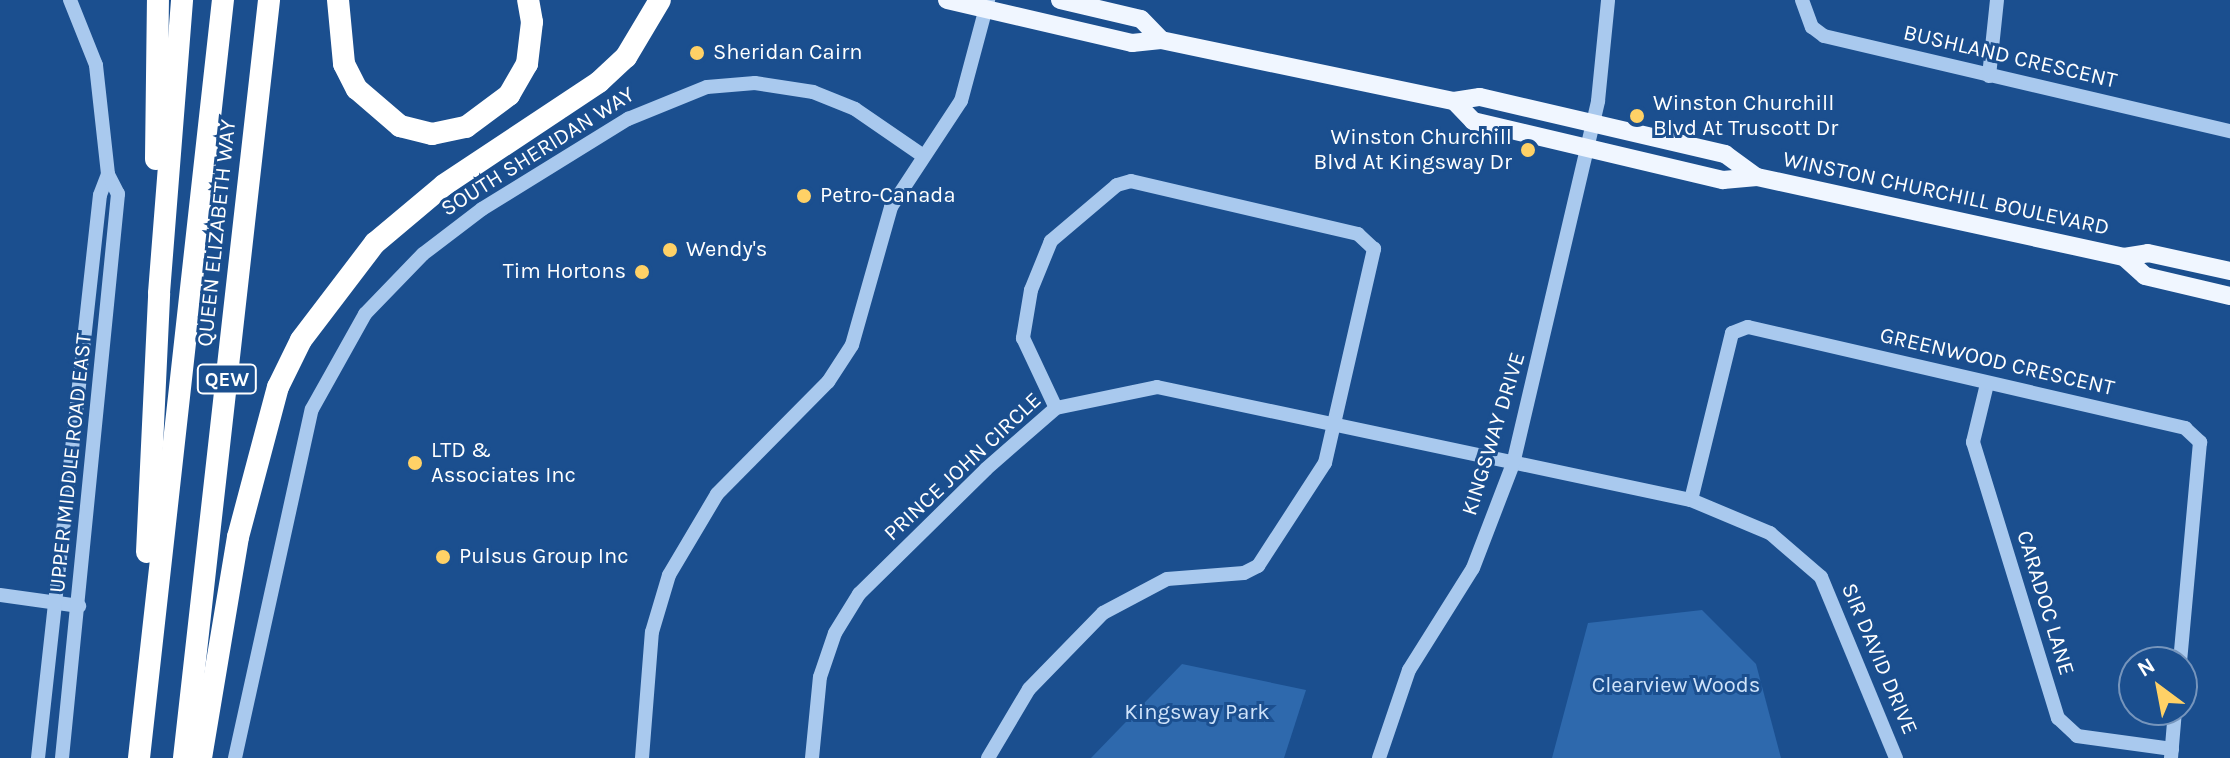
<!DOCTYPE html>
<style>
body{margin:0}
#map{position:relative;width:2230px;height:758px;overflow:hidden;background:#1b4f8f;font-family:Karla,sans-serif}
div>[style]{position:absolute}
.green>*{inset:0;background:#2e69ad}
.minor>*{height:14px;margin:-7px;padding:0 7px;transform-origin:7px;border-radius:7px;background:#a9c9ee}
.major>*{height:18px;margin:-9px;padding:0 9px;transform-origin:9px;border-radius:9px;background:#f0f6ff}
.highway>*{height:22px;margin:-11px;padding:0 11px;transform-origin:11px;border-radius:11px;background:#fff}
.dots>*{width:22px;height:22px;translate:-50% -50%;box-sizing:border-box;border:4px solid #1b4f8f;border-radius:50%}
span{translate:-50% -50%;white-space:nowrap;text-align:center;line-height:1.15;-webkit-text-stroke:6px #1b4f8f;paint-order:stroke}
.shield-label span{padding:2px 6px;background:#1b4f8f;border:2px solid;border-radius:6px;-webkit-text-stroke-width:0}
.shield-label{font-size:20px;color:#fff;font-weight:700}
.poi-label{font-size:22px;color:#fff}
.left{translate:0 -50%;text-align:left}
.right{translate:-100% -50%;text-align:right}
.street-label{font-size:22px;color:#fff}
.park-label{font-size:22px;color:#cfe3fa}
.north{position:absolute;left:2118px;top:646px;width:80px;height:80px;box-sizing:border-box;background:#1b4f8f;border:2px solid #7695bc;border-radius:50%;rotate:328deg;font-size:22px;font-weight:700;line-height:32px;text-align:center;color:#fff}
.north::after{content:'';display:block;margin:auto;width:28px;height:36px;background:#ffd166;clip-path:polygon(50% 0,100% 100%,50% 72%,0 100%)}
</style>
<div id="map">
<div class="green">
<i style="clip-path:polygon(1702px 610px,1756px 664px,1781px 758px,1552px 758px,1588px 623px)"></i>
<i style="clip-path:polygon(1182px 664px,1306px 690px,1284px 758px,1091px 758px)"></i>
</div>
<div class="minor">
<i style="left:1802px;top:0;width:29px;rotate:70deg"></i>
<i style="left:1812px;top:27px;width:15px;rotate:37deg"></i>
<i style="left:1824px;top:36px;width:417px;rotate:13.2deg"></i>
<i style="left:1989px;top:76px;width:76px;rotate:-84deg"></i>
<i style="left:1987px;top:384px;width:60px;rotate:103.6deg"></i>
<i style="left:1973px;top:442px;width:289px;rotate:72.9deg"></i>
<i style="left:2058px;top:718px;width:26px;rotate:43deg"></i>
<i style="left:2077px;top:736px;width:96px;rotate:7.8deg"></i>
<i style="left:1691px;top:500px;width:172px;rotate:-76.2deg"></i>
<i style="left:1732px;top:333px;width:17px;rotate:-21deg"></i>
<i style="left:1748px;top:327px;width:449px;rotate:13deg"></i>
<i style="left:2185px;top:428px;width:21px;rotate:43deg"></i>
<i style="left:2200px;top:442px;width:221px;rotate:95.2deg"></i>
<i style="left:0;top:595px;width:80px;rotate:7.9deg"></i>
<i style="left:38px;top:758px;width:566px;rotate:-83.72deg"></i>
<i style="left:100px;top:195px;width:22px;rotate:-69deg"></i>
<i style="left:62px;top:758px;width:567px;rotate:-84.33deg"></i>
<i style="left:118px;top:194px;width:22px;rotate:-117deg"></i>
<i style="left:108px;top:174px;width:110px;rotate:-96.3deg"></i>
<i style="left:96px;top:65px;width:70px;rotate:-111.8deg"></i>
<i style="left:235px;top:758px;width:357px;rotate:-77.6deg"></i>
<i style="left:312px;top:409px;width:109px;rotate:-60.8deg"></i>
<i style="left:365px;top:314px;width:83px;rotate:-46deg"></i>
<i style="left:423px;top:254px;width:74px;rotate:-37.3deg"></i>
<i style="left:482px;top:209px;width:172px;rotate:-31.7deg"></i>
<i style="left:628px;top:119px;width:85px;rotate:-22.1deg"></i>
<i style="left:707px;top:87px;width:48px;rotate:-4.8deg"></i>
<i style="left:755px;top:83px;width:59px;rotate:8.8deg"></i>
<i style="left:813px;top:92px;width:45px;rotate:22deg"></i>
<i style="left:855px;top:109px;width:81px;rotate:34.5deg"></i>
<i style="left:642px;top:758px;width:126px;rotate:-85.5deg"></i>
<i style="left:652px;top:632px;width:59px;rotate:-73.4deg"></i>
<i style="left:669px;top:575px;width:94px;rotate:-59.3deg"></i>
<i style="left:717px;top:494px;width:158px;rotate:-45.3deg"></i>
<i style="left:828px;top:382px;width:44px;rotate:-57deg"></i>
<i style="left:852px;top:345px;width:143px;rotate:-74.2deg"></i>
<i style="left:891px;top:207px;width:127px;rotate:-56.6deg"></i>
<i style="left:961px;top:101px;width:105px;rotate:-75deg"></i>
<i style="left:812px;top:758px;width:81px;rotate:-84.4deg"></i>
<i style="left:820px;top:677px;width:46px;rotate:-71.2deg"></i>
<i style="left:835px;top:633px;width:46px;rotate:-58.4deg"></i>
<i style="left:859px;top:594px;width:178px;rotate:-44.5deg"></i>
<i style="left:986px;top:469px;width:93px;rotate:-41.1deg"></i>
<i style="left:1056px;top:408px;width:103px;rotate:-11.7deg"></i>
<i style="left:1157px;top:387px;width:546px;rotate:11.95deg"></i>
<i style="left:1691px;top:500px;width:86px;rotate:22.7deg"></i>
<i style="left:1770px;top:533px;width:67px;rotate:40.8deg"></i>
<i style="left:1821px;top:577px;width:196px;rotate:67.5deg"></i>
<i style="left:988px;top:758px;width:80px;rotate:-59.3deg"></i>
<i style="left:1029px;top:689px;width:106px;rotate:-45.8deg"></i>
<i style="left:1103px;top:613px;width:72px;rotate:-28deg"></i>
<i style="left:1167px;top:579px;width:77px;rotate:-4.5deg"></i>
<i style="left:1244px;top:573px;width:16px;rotate:-27deg"></i>
<i style="left:1258px;top:566px;width:123px;rotate:-57deg"></i>
<i style="left:1325px;top:463px;width:220px;rotate:-77.1deg"></i>
<i style="left:1374px;top:249px;width:22px;rotate:-137deg"></i>
<i style="left:1358px;top:234px;width:233px;rotate:-166.9deg"></i>
<i style="left:1131px;top:181px;width:15px;rotate:164deg"></i>
<i style="left:1117px;top:185px;width:87px;rotate:139.7deg"></i>
<i style="left:1051px;top:241px;width:53px;rotate:112.2deg"></i>
<i style="left:1031px;top:290px;width:49px;rotate:99.5deg"></i>
<i style="left:1023px;top:338px;width:77px;rotate:64.8deg"></i>
<i style="left:1379px;top:758px;width:93px;rotate:-71.2deg"></i>
<i style="left:1409px;top:670px;width:120px;rotate:-57.9deg"></i>
<i style="left:1473px;top:568px;width:111px;rotate:-69deg"></i>
<i style="left:1513px;top:464px;width:373px;rotate:-76.8deg"></i>
<i style="left:1598px;top:101px;width:101px;rotate:-84.3deg"></i>
<i style="left:2171px;top:758px;width:48px;rotate:-85.2deg"></i>
</div>
<div class="major">
<i style="left:947px;top:0;width:190px;rotate:13.1deg"></i>
<i style="left:1132px;top:43px;width:29px;rotate:-6deg"></i>
<i style="left:1161px;top:40px;width:299px;rotate:11.8deg"></i>
<i style="left:1454px;top:101px;width:26px;rotate:-9deg"></i>
<i style="left:1480px;top:97px;width:252px;rotate:13.1deg"></i>
<i style="left:1725px;top:154px;width:39px;rotate:36deg"></i>
<i style="left:1060px;top:0;width:83px;rotate:13.2deg"></i>
<i style="left:1141px;top:19px;width:29px;rotate:46deg"></i>
<i style="left:1454px;top:101px;width:28px;rotate:46deg"></i>
<i style="left:1473px;top:121px;width:257px;rotate:13.3deg"></i>
<i style="left:1723px;top:180px;width:34px;rotate:-5deg"></i>
<i style="left:1757px;top:177px;width:376px;rotate:12.3deg"></i>
<i style="left:2124px;top:257px;width:24px;rotate:-9deg"></i>
<i style="left:2148px;top:253px;width:84px;rotate:12.4deg"></i>
<i style="left:2124px;top:257px;width:28px;rotate:42deg"></i>
<i style="left:2145px;top:276px;width:87px;rotate:13.2deg"></i>
</div>
<div class="highway">
<i style="left:338px;top:0;width:64px;rotate:84.6deg"></i>
<i style="left:344px;top:64px;width:28px;rotate:63deg"></i>
<i style="left:357px;top:89px;width:57px;rotate:40.7deg"></i>
<i style="left:400px;top:126px;width:33px;rotate:14deg"></i>
<i style="left:432px;top:134px;width:35px;rotate:-12deg"></i>
<i style="left:466px;top:127px;width:54px;rotate:-36.7deg"></i>
<i style="left:509px;top:95px;width:36px;rotate:-60deg"></i>
<i style="left:527px;top:64px;width:42px;rotate:-83.2deg"></i>
<i style="left:532px;top:22px;width:22px;rotate:-100deg"></i>
<i style="left:156px;top:159px;width:159px;rotate:-89.3deg"></i>
<i style="left:147px;top:552px;width:259px;rotate:-87.3deg"></i>
<i style="left:159px;top:293px;width:294px;rotate:-85.5deg"></i>
<i style="left:139px;top:758px;width:763px;rotate:-83.68deg"></i>
<i style="left:184px;top:758px;width:763px;rotate:-83.6deg"></i>
<i style="left:201px;top:758px;width:224px;rotate:-80.5deg"></i>
<i style="left:238px;top:537px;width:155px;rotate:-75.1deg"></i>
<i style="left:278px;top:387px;width:52px;rotate:-63.9deg"></i>
<i style="left:301px;top:340px;width:122px;rotate:-52.7deg"></i>
<i style="left:375px;top:243px;width:90px;rotate:-40deg"></i>
<i style="left:444px;top:185px;width:186px;rotate:-33.6deg"></i>
<i style="left:599px;top:82px;width:37px;rotate:-43deg"></i>
<i style="left:626px;top:57px;width:66px;rotate:-59.2deg"></i>
</div>
<div class="dots">
<i style="left:697px;top:53px;background:#ffd166"></i>
<i style="left:1637px;top:116px;background:#ffd166"></i>
<i style="left:1528px;top:150px;background:#ffd166"></i>
<i style="left:804px;top:196px;background:#ffd166"></i>
<i style="left:670px;top:250px;background:#ffd166"></i>
<i style="left:642px;top:272px;background:#ffd166"></i>
<i style="left:415px;top:463px;background:#ffd166"></i>
<i style="left:443px;top:557px;background:#ffd166"></i>
</div>
<div class="shield-label">
<span style="left:227px;top:379px">QEW</span>
</div>
<div class="poi-label">
<span class="left" style="left:713px;top:53px">Sheridan Cairn</span>
<span class="left" style="left:1653px;top:116px">Winston Churchill<br>Blvd At Truscott Dr</span>
<span class="right" style="left:1512px;top:150px">Winston Churchill<br>Blvd At Kingsway Dr</span>
<span class="left" style="left:820px;top:196px">Petro-Canada</span>
<span class="left" style="left:686px;top:250px">Wendy's</span>
<span class="right" style="left:626px;top:272px">Tim Hortons</span>
<span class="left" style="left:431px;top:463px">LTD &amp;<br>Associates Inc</span>
<span class="left" style="left:459px;top:557px">Pulsus Group Inc</span>
</div>
<div class="street-label">
<span style="left:2010px;top:57px;rotate:13deg">BUSHLAND CRESCENT</span>
<span style="left:538px;top:152px;rotate:-32deg">SOUTH SHERIDAN WAY</span>
<span style="left:1946px;top:194px;rotate:12deg">WINSTON CHURCHILL BOULEVARD</span>
<span style="left:217px;top:233px;rotate:-84deg">QUEEN ELIZABETH WAY</span>
<span style="left:1997px;top:362px;rotate:13deg">GREENWOOD CRESCENT</span>
<span style="left:1494px;top:434px;rotate:-73deg">KINGSWAY DRIVE</span>
<span style="left:71px;top:463px;rotate:-84deg">UPPER MIDDLE ROAD EAST</span>
<span style="left:963px;top:467px;rotate:-43deg">PRINCE JOHN CIRCLE</span>
<span style="left:2045px;top:603px;rotate:73deg">CARADOC LANE</span>
<span style="left:1879px;top:659px;rotate:67deg">SIR DAVID DRIVE</span>
</div>
<div class="park-label">
<span style="left:1676px;top:686px">Clearview Woods</span>
<span style="left:1197px;top:713px">Kingsway Park</span>
</div>
<div class="north">N</div>
</div>
